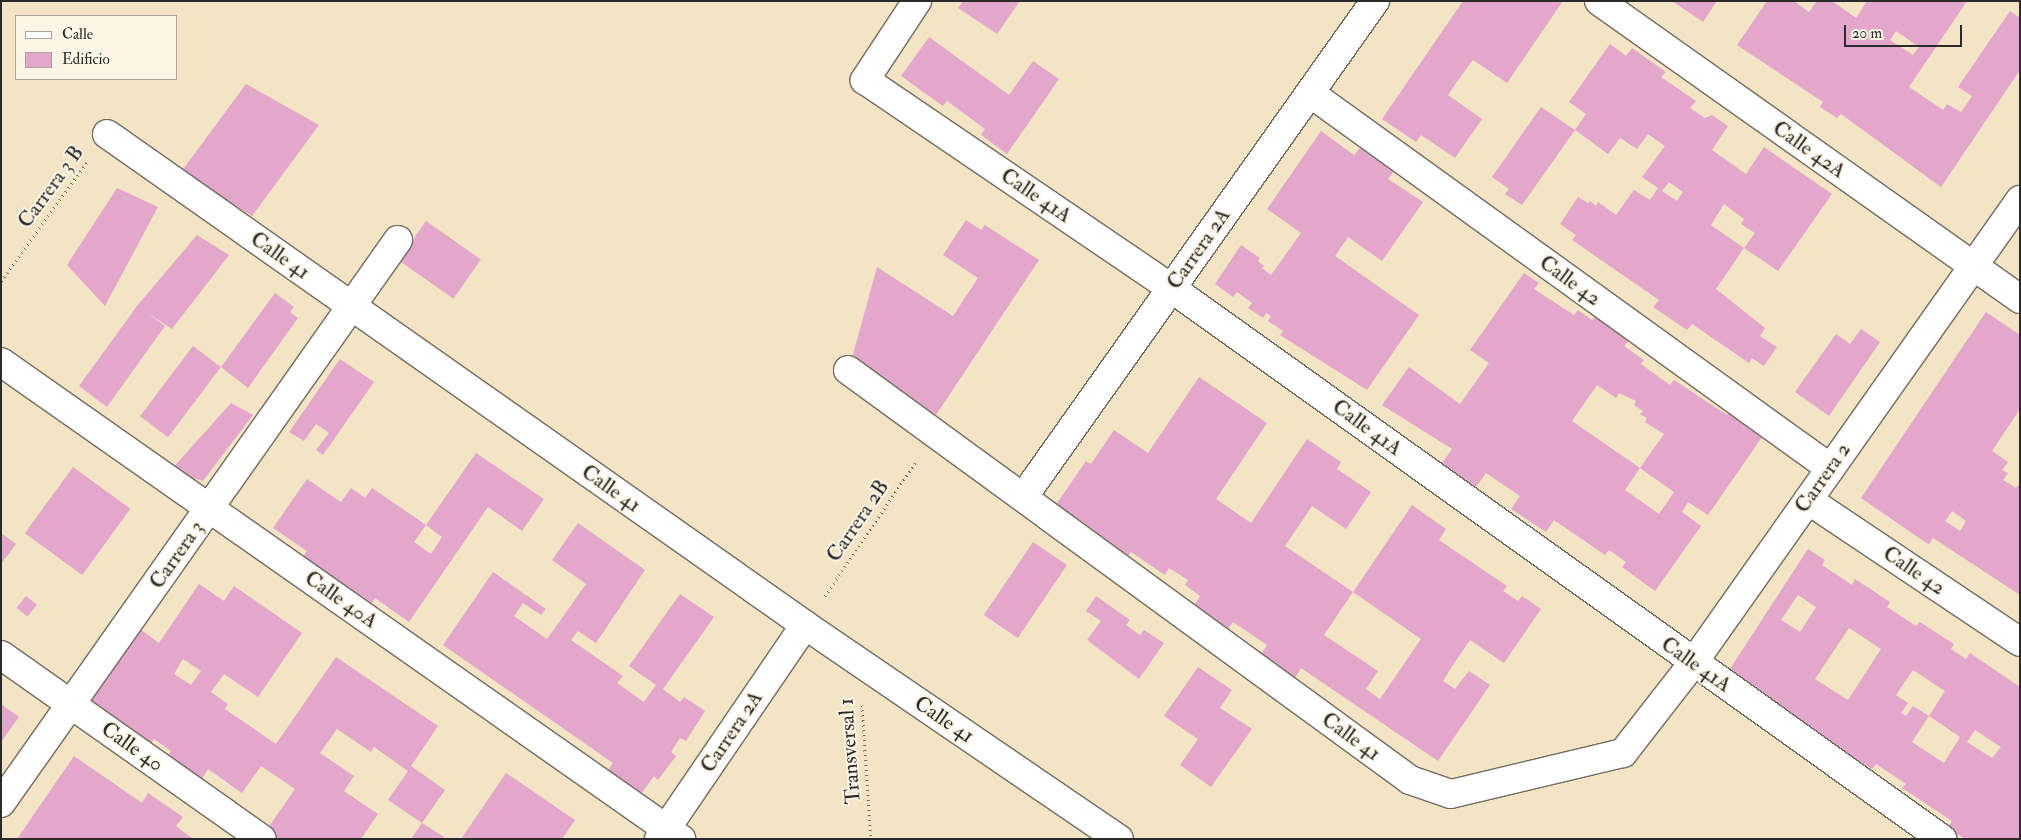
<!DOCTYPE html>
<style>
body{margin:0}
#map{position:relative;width:2021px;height:840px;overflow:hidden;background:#f3e4c6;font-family:"IM FELL Double Pica",serif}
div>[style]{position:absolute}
.building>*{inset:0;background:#e2a7ca;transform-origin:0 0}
.path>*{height:3px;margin-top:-1.5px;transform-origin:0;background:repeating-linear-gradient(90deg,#716c61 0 1px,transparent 0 5px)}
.roads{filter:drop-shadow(1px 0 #716c61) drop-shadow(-1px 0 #716c61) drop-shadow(0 1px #716c61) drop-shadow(0 -1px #716c61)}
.minor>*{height:28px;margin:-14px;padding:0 14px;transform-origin:14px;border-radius:14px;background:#fff}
span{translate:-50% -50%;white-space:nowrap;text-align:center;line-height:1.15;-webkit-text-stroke:4px #fcf5e5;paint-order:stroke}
.street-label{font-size:21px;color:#2b2b2b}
.frame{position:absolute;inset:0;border:2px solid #2b2b2b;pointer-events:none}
.legend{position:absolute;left:15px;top:15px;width:162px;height:65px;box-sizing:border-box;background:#fcf5e5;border:1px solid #a8a49b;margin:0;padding:6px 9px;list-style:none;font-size:15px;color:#2b2b2b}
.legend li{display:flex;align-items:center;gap:10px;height:25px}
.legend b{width:25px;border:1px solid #a8a49b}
.scale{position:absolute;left:1844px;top:25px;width:118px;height:22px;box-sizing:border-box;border:2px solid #2b2b2b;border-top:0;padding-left:6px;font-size:15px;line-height:18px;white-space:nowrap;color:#2b2b2b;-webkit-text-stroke:4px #fcf5e5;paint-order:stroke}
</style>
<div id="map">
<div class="building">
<i style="clip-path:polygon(963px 1px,1020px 1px,997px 34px,958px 8px)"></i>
<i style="clip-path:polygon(1463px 1px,1563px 1px,1507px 83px,1473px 60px,1459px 79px,1448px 95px,1482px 119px,1455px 158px,1421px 135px,1416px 142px,1382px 119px)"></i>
<i style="clip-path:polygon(1672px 1px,1717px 1px,1703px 22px)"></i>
<i style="clip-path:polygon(evenodd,1767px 1px,1794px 1px,1809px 12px,1817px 1px,1832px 1px,1856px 18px,1867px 1px,1967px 1px,1909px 87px,1943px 110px,1947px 104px,1961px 112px,1972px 96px,1958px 87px,2010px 11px,2020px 18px,2020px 70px,1941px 187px,1841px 114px,1837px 118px,1820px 107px,1823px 102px,1737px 45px,1767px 1px,1896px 31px,1919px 47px,1913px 55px,1890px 40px,1896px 31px)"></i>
<i style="clip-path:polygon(929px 37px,1009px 95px,1033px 61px,1059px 79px,1007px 154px,981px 135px,985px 129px,947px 101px,943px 106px,901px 76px)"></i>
<i style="clip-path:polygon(evenodd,1610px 44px,1626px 56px,1632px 48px,1666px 72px,1661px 77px,1696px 101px,1690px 108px,1705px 118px,1712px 115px,1728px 126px,1712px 150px,1746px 174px,1764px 147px,1832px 194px,1778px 271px,1744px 248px,1755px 233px,1741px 224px,1744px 219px,1724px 204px,1711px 225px,1744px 248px,1716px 289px,1765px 328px,1760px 336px,1777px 347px,1764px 366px,1752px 358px,1749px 363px,1692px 324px,1687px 330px,1653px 307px,1659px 300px,1572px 240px,1576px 235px,1560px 224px,1578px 197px,1588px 203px,1590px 201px,1596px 206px,1598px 202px,1616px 215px,1634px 190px,1650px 200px,1658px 188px,1642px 177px,1665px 146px,1648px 134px,1637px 149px,1620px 138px,1608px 154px,1575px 130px,1522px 205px,1505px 194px,1509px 189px,1492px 177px,1541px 107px,1575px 130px,1586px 114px,1569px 102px,1610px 44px,1669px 182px,1683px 192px,1677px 201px,1662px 191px,1669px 182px)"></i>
<i style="clip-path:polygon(246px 84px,319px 125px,252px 216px,181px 172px)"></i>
<i style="clip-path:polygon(1321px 131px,1354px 155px,1360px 148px,1394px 171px,1388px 179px,1423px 202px,1382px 261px,1348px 237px,1335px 256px,1419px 315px,1367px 390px,1280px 335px,1283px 331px,1268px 321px,1271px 316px,1266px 313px,1263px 318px,1248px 308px,1252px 303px,1237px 292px,1233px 297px,1215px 284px,1241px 245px,1260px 258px,1258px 261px,1264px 266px,1262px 268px,1271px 275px,1301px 233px,1267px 209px)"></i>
<i style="clip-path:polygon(117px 188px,158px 207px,105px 306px,67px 265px)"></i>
<i style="clip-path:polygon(966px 220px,981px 230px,985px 225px,1039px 260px,936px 415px,851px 362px,877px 267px,953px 316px,978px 278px,943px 255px)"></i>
<i style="left:426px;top:221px;width:67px;height:48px;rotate:35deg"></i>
<i style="clip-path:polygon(197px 235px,229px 255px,172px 329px,146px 312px,165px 326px,107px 407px,79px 386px,137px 306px)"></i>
<i style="clip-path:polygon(evenodd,1524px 273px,1539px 283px,1534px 289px,1574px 315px,1578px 310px,1592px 320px,1596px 316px,1630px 339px,1624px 346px,1644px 360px,1641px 364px,1670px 385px,1674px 380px,1727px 415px,1734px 406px,1767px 430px,1708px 515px,1688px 502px,1682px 512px,1701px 526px,1655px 591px,1622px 567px,1626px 562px,1609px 550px,1605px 555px,1554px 520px,1546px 532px,1511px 509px,1520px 496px,1486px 473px,1476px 487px,1442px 463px,1452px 449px,1382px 405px,1409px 367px,1460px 404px,1489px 363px,1470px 350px,1524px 273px,1597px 385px,1616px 398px,1619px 393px,1636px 401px,1634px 405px,1643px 411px,1640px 414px,1647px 418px,1645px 422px,1664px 434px,1640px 468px,1674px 492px,1659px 514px,1625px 490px,1640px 468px,1572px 421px,1597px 385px)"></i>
<i style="clip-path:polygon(275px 293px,294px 307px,290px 312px,298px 318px,248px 388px,221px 367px)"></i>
<i style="clip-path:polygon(evenodd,1986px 312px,2020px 335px,2020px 409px,1992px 451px,2008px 462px,2002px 470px,2008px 473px,2003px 480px,2016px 488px,2020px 483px,2020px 595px,1933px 538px,1929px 544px,1925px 542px,1861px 498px,1986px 312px,1952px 511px,1966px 521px,1960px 531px,1945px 521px,1952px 511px)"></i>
<i style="clip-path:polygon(1861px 329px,1880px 342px,1829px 416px,1795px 392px,1836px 334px,1850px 344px)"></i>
<i style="left:193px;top:346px;width:35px;height:88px;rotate:37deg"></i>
<i style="clip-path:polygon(340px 359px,374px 382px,323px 455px,316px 450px,329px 433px,316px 424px,304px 441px,289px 432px)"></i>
<i style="clip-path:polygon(1199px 377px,1267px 423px,1216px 499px,1251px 523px,1307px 439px,1341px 462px,1337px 469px,1371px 492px,1346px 529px,1312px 506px,1285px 546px,1353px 592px,1324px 635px,1378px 671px,1366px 689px,1380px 699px,1421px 639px,1353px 592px,1412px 505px,1446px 529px,1439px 540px,1507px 586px,1503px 591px,1518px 601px,1522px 596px,1541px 609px,1504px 663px,1470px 640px,1455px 662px,1443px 681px,1455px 689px,1469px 671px,1490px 685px,1438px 761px,1301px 668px,1295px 678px,1261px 655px,1267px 645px,1233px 622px,1228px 629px,1194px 606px,1200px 596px,1185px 585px,1188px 580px,1169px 568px,1165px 575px,1131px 552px,1123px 563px,1053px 509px,1086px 461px,1091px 464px,1114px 430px,1148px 453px)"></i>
<i style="clip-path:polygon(231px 403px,253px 415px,203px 481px,170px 471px)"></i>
<i style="clip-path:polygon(476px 453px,544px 499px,522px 531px,488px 507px,409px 622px,375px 598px,372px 603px,337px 580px,335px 584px,300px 561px,307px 551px,273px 528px,307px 479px,341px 502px,351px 488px,365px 498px,372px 488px,426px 525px,414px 542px,431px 554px,442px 537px,426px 525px)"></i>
<i style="left:73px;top:467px;width:71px;height:82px;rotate:36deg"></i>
<i style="clip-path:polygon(578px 523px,645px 570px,596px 643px,578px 631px,571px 640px,623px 676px,617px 683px,644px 702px,656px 685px,629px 666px,680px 594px,714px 617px,663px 689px,680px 702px,684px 697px,705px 711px,686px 741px,680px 738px,671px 752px,676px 756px,658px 780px,654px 776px,638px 798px,605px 775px,613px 763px,443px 645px,493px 572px,546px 609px,541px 615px,523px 603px,514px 616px,547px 639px,586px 584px,552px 560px)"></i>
<i style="clip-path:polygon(1px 533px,16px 544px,1px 564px)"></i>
<i style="left:1033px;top:542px;width:41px;height:88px;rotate:34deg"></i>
<i style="clip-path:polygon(evenodd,1808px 549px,1825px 560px,1822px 565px,1852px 585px,1855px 579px,1890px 602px,1887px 607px,1916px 626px,1920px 622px,1954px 644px,1951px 649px,1966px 659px,1970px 653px,2020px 687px,2020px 839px,1965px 839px,1948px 828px,1952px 821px,1902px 788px,1906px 784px,1876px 764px,1872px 769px,1855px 758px,1851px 765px,1819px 744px,1823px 737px,1791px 716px,1722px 681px,1808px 549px,1798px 595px,1816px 607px,1800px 632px,1781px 620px,1798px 595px,1808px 549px,1849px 628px,1881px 649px,1848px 700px,1815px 679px,1849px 628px,1808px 549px,1913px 670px,1945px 691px,1929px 716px,1960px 737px,1944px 763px,1912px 742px,1929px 716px,1913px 706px,1906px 716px,1901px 713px,1908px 703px,1896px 695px,1913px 670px,1808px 549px,1975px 730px,2001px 747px,1992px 758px,1967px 742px,1975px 730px)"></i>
<i style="clip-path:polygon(evenodd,199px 584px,224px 601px,234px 586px,302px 633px,258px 697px,224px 674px,211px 692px,228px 704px,225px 709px,276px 744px,336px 657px,438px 726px,411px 766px,445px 790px,422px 823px,388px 800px,408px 771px,374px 747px,371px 752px,337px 729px,320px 753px,354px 776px,344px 791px,378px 814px,361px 839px,268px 839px,263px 835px,295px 789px,261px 766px,242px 793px,208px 769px,202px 779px,168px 756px,171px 751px,154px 739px,151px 744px,85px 709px,140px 629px,159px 643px,199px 584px,183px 659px,201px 671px,191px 685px,174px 674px,183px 659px)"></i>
<i style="left:26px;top:596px;width:14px;height:15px;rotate:39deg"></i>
<i style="clip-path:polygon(1096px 596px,1130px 620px,1126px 625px,1140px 635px,1144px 630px,1164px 643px,1139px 679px,1087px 640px,1101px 621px,1086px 611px)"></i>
<i style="clip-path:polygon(1198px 667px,1232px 690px,1220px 708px,1252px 729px,1211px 787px,1180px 765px,1198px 739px,1164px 716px)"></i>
<i style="clip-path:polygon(1px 704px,19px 717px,1px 742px)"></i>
<i style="clip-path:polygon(74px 756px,142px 803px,148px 793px,183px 817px,176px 826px,193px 839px,17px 839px)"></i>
<i style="clip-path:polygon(506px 773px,575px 820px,562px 839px,461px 839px)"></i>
<i style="clip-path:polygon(422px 823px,444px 837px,443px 839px,411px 839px)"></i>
</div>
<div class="path">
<i style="left:1px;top:281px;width:148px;rotate:-54.1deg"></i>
<i style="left:825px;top:596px;width:161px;rotate:-55.9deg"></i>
<i style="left:862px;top:705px;width:134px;rotate:86.2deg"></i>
</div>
<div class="roads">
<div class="minor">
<i style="left:917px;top:1px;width:95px;rotate:123.4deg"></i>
<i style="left:865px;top:80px;width:370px;rotate:34.2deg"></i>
<i style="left:1171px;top:288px;width:948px;rotate:35.55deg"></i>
<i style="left:1599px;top:1px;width:516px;rotate:35.29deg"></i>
<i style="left:1310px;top:93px;width:641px;rotate:35.8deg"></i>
<i style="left:107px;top:134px;width:853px;rotate:35.12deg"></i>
<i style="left:805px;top:625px;width:380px;rotate:34.3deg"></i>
<i style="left:1px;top:362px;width:831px;rotate:35.05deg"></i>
<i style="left:848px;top:370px;width:696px;rotate:36.11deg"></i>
<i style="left:1410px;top:780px;width:43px;rotate:18.9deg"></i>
<i style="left:1451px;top:794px;width:177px;rotate:-13.4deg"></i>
<i style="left:1623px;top:753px;width:114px;rotate:-52.1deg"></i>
<i style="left:1693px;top:663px;width:567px;rotate:-54.77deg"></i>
<i style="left:1024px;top:496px;width:607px;rotate:-54.66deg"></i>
<i style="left:1808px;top:500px;width:255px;rotate:33.8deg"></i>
<i style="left:1px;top:655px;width:319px;rotate:35.2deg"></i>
<i style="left:1px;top:803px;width:689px;rotate:-54.81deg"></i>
<i style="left:659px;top:839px;width:259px;rotate:-55.7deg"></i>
</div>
</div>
<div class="street-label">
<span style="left:1809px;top:150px;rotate:35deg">Calle 42A</span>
<span style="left:51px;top:187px;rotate:-54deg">Carrera 3 B</span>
<span style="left:1036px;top:196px;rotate:34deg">Calle 41A</span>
<span style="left:1199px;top:249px;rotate:-55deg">Carrera 2A</span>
<span style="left:280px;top:256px;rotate:35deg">Calle 41</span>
<span style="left:1570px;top:281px;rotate:36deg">Calle 42</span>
<span style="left:1367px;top:428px;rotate:36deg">Calle 41A</span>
<span style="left:1823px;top:478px;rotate:-55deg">Carrera 2</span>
<span style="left:611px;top:489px;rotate:35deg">Calle 41</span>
<span style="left:858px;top:521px;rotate:-56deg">Carrera 2B</span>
<span style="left:177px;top:555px;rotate:-55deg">Carrera 3</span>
<span style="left:1914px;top:571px;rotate:34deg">Calle 42</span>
<span style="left:341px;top:600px;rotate:35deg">Calle 40A</span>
<span style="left:1696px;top:665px;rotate:35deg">Calle 41A</span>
<span style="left:944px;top:720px;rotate:34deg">Calle 41</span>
<span style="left:732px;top:732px;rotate:-56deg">Carrera 2A</span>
<span style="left:1351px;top:737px;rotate:36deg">Calle 41</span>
<span style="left:132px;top:747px;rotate:35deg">Calle 40</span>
<span style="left:850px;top:751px;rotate:-94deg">Transversal 1</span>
</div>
<div class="frame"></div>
<ul class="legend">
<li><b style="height:6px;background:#fff"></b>Calle</li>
<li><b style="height:14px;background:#e2a7ca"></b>Edificio</li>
</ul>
<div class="scale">20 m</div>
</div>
